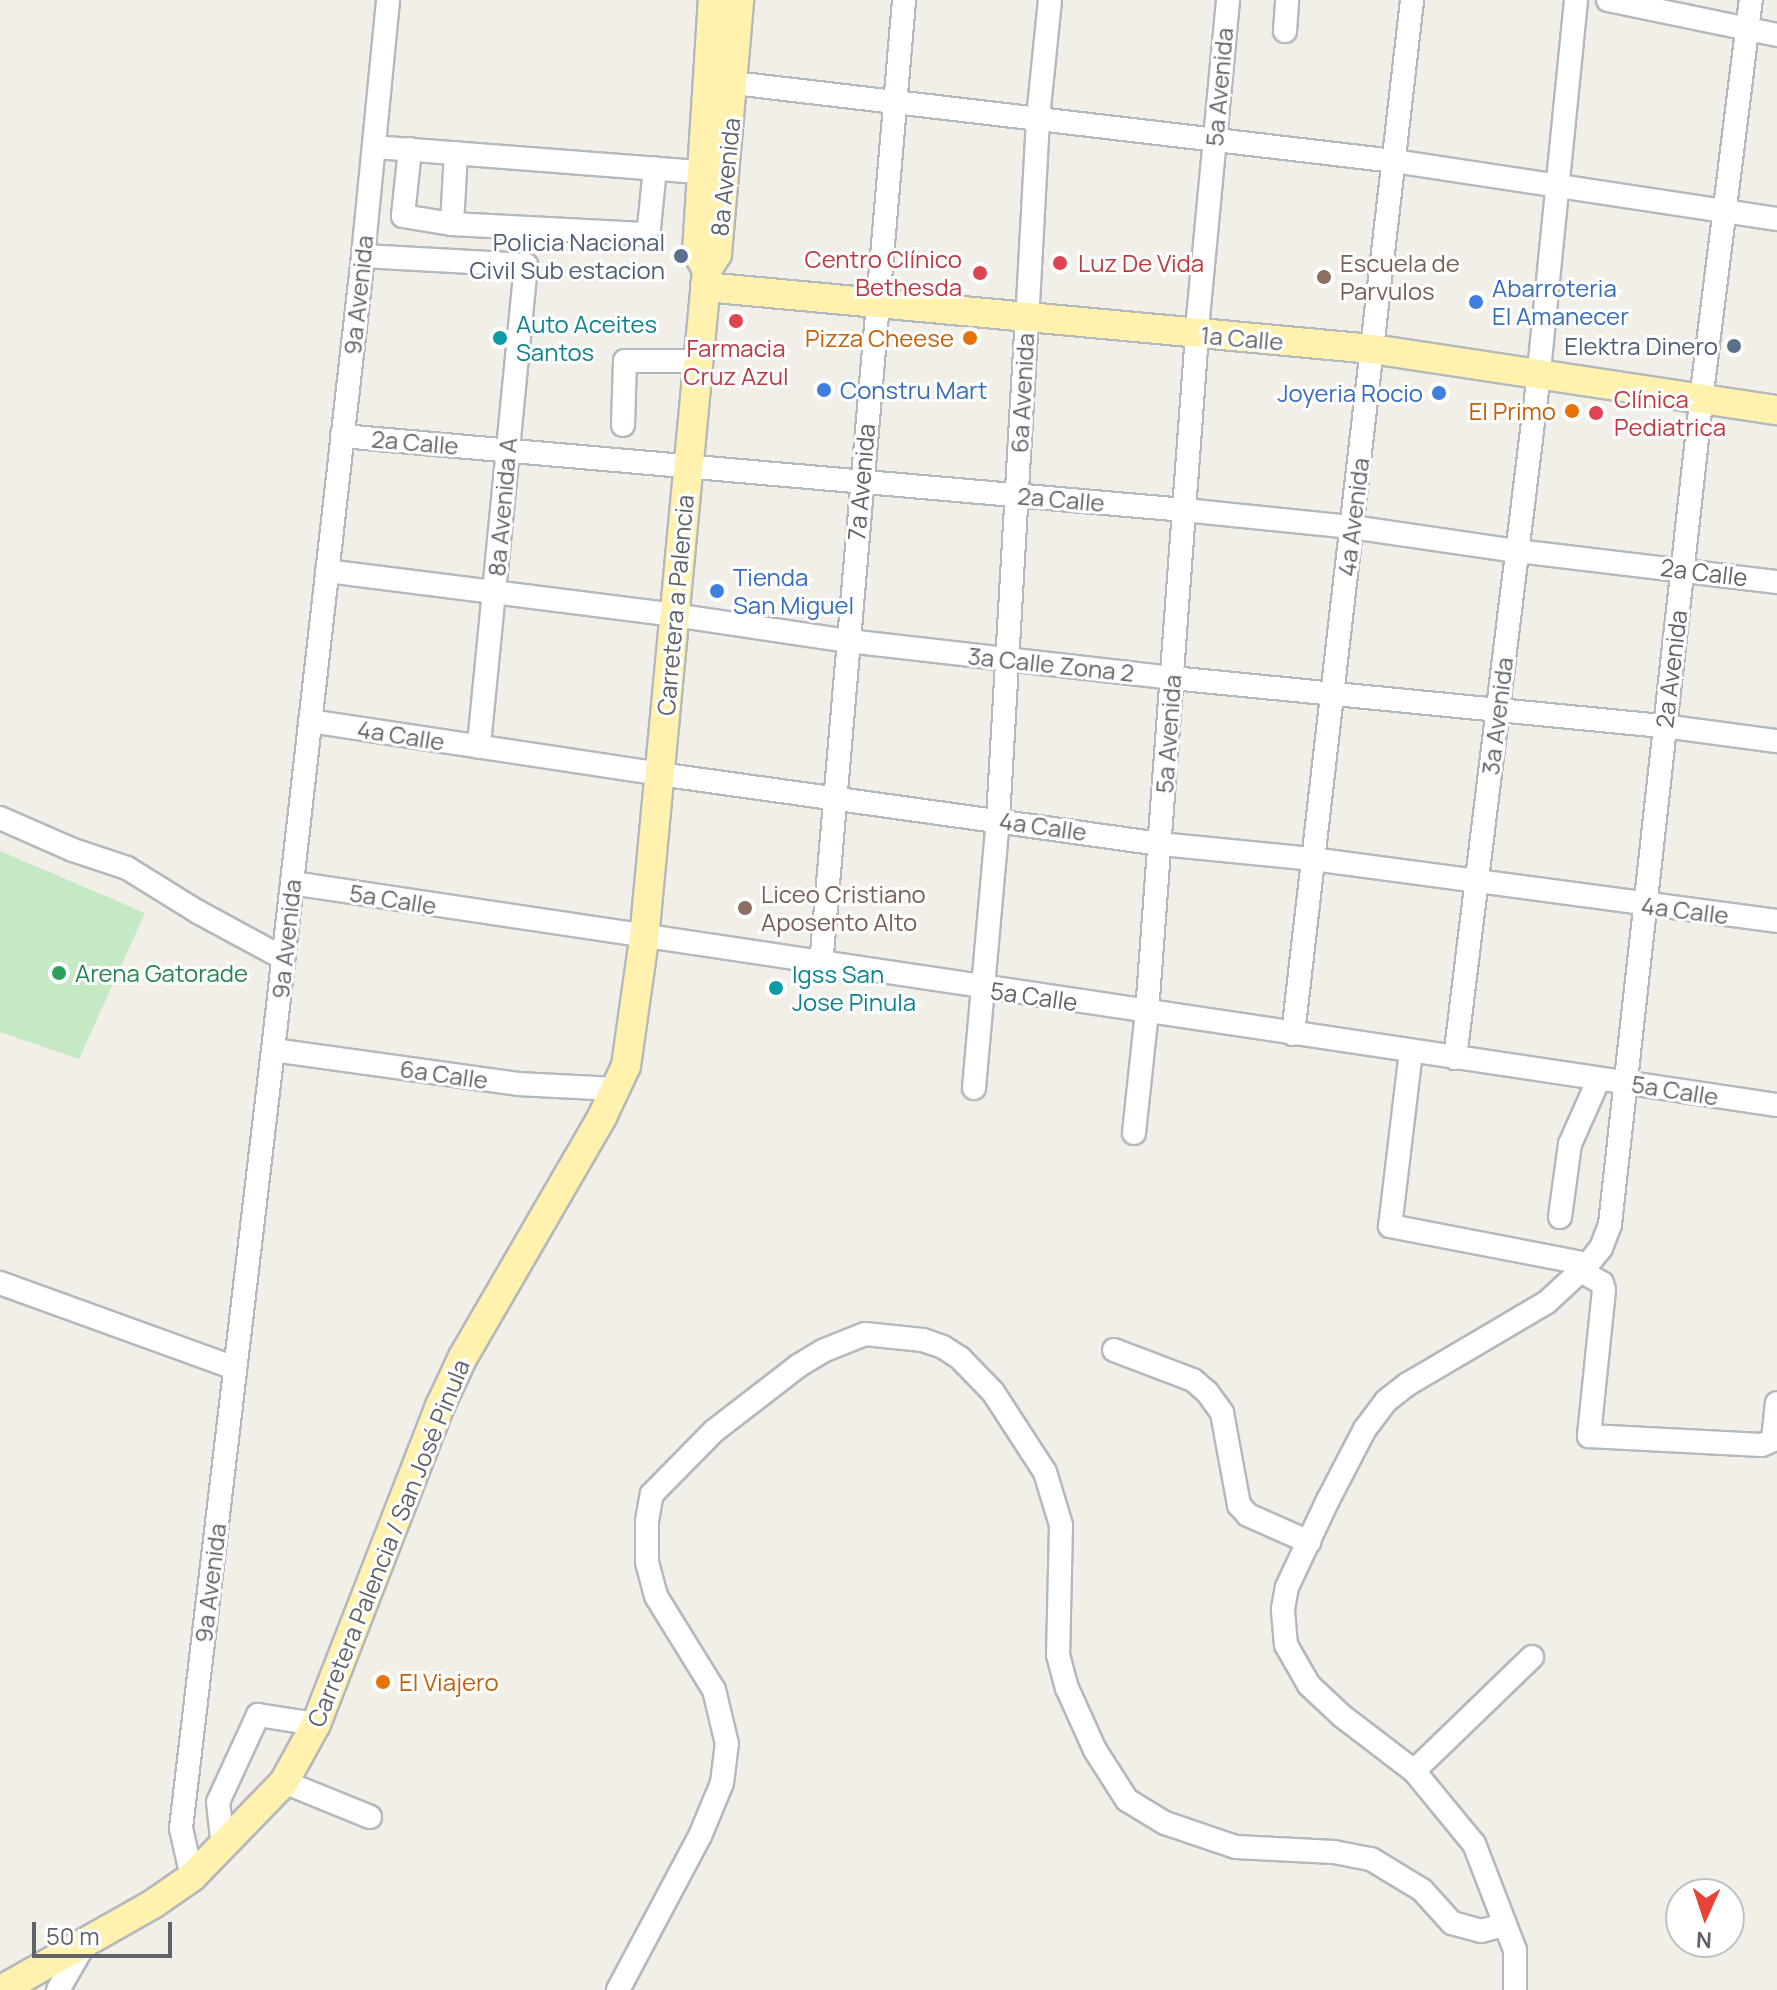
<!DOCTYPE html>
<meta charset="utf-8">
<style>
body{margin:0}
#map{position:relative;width:1777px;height:1990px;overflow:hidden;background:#f1efe8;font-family:Manrope,sans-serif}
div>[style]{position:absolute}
.green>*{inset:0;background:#c5e8c5}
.roads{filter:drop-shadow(2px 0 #b5b8bc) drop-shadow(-2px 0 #b5b8bc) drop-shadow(0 2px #b5b8bc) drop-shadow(0 -2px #b5b8bc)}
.minor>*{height:22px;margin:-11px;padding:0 11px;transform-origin:11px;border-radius:11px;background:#fff}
.major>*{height:28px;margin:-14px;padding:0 14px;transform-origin:14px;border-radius:14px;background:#fff2af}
.dots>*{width:22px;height:22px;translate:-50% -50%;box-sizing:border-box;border:4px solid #fff;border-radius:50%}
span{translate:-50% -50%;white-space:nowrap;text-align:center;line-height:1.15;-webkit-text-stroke:6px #fff;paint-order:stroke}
.street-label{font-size:24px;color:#5f6368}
.service-label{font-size:24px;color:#4e5e75}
.right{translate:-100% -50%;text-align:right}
.health-label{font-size:24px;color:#be3a42}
.left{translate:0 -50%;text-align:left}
.education-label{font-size:24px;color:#785e54}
.shop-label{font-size:24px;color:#366cbe}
.culture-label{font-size:24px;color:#0d838f}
.food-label{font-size:24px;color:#c56008}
.leisure-label{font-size:24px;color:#27864d}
.north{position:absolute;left:1665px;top:1878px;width:80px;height:80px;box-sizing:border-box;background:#fff;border:2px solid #bfc1c3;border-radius:50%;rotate:183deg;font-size:22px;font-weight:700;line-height:32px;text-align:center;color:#5f6368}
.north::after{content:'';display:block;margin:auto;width:28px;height:36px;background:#ea4335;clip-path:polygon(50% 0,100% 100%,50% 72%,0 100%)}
.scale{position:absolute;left:32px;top:1922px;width:140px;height:36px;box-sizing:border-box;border:4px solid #5f6368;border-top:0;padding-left:10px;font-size:24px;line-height:28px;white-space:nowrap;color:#5f6368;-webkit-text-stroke:6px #fff;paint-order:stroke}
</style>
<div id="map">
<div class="green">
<i style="clip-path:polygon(0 851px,145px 913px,79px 1059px,0 1032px)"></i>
</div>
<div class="roads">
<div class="minor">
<i style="left:1608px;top:0;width:173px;rotate:11.7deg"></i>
<i style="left:1285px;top:31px;width:31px;rotate:-86deg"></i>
<i style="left:734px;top:83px;width:665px;rotate:6.74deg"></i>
<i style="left:1394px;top:161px;width:387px;rotate:8.6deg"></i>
<i style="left:374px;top:147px;width:327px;rotate:4.4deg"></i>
<i style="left:410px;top:149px;width:67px;rotate:96deg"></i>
<i style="left:403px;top:216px;width:50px;rotate:9.3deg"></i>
<i style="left:452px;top:224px;width:71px;rotate:-86.8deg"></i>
<i style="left:452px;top:224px;width:191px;rotate:3deg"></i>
<i style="left:643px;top:234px;width:8px;rotate:-45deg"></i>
<i style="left:649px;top:228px;width:60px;rotate:-84.3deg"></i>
<i style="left:363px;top:256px;width:163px;rotate:3.2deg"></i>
<i style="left:526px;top:265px;width:484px;rotate:95.6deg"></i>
<i style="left:1028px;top:304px;width:186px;rotate:-86.9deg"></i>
<i style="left:1038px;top:118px;width:119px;rotate:-84.2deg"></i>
<i style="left:1198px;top:318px;width:319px;rotate:-84.6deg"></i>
<i style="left:1540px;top:361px;width:363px;rotate:-84.3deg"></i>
<i style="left:623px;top:425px;width:64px;rotate:-88.2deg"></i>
<i style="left:625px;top:361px;width:73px"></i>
<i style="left:342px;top:436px;width:845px;rotate:5.02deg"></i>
<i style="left:1184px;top:510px;width:169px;rotate:5.8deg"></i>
<i style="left:1352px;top:527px;width:167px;rotate:8.3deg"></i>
<i style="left:1517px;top:551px;width:262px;rotate:6.8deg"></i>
<i style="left:327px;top:571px;width:350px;rotate:7.2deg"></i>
<i style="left:674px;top:615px;width:176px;rotate:8.5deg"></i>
<i style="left:848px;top:641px;width:326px;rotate:6.5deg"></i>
<i style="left:1172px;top:678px;width:494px;rotate:5.6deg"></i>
<i style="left:1664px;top:726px;width:114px;rotate:7.6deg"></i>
<i style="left:310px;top:721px;width:353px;rotate:8.6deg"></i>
<i style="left:659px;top:774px;width:506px;rotate:7.95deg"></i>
<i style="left:1160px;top:844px;width:154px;rotate:5.6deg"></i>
<i style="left:1313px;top:859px;width:468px;rotate:7.6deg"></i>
<i style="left:0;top:818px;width:80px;rotate:23.7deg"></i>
<i style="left:73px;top:850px;width:57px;rotate:18.4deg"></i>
<i style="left:127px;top:868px;width:84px;rotate:31.8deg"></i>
<i style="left:198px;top:912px;width:97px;rotate:28.4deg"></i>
<i style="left:292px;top:883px;width:1502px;rotate:8.5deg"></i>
<i style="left:821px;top:965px;width:969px;rotate:-85.08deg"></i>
<i style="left:1293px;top:1034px;width:1041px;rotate:-83.43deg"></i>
<i style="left:273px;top:1050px;width:247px;rotate:7.9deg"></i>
<i style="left:518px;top:1084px;width:98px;rotate:2.9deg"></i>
<i style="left:1411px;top:1051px;width:176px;rotate:96.8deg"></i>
<i style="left:1390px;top:1226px;width:202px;rotate:10.9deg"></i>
<i style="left:1455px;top:1058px;width:689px;rotate:-83deg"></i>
<i style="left:974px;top:1088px;width:270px;rotate:-84.9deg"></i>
<i style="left:998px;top:819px;width:500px;rotate:-86.7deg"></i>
<i style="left:1134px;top:1133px;width:122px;rotate:-83.9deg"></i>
<i style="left:1147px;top:1012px;width:680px;rotate:-85.78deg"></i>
<i style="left:1560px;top:1217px;width:74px;rotate:-82.2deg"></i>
<i style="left:1570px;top:1144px;width:71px;rotate:-66deg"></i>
<i style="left:1581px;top:1271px;width:24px;rotate:30deg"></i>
<i style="left:1602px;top:1283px;width:7px;rotate:74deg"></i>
<i style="left:1604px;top:1290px;width:147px;rotate:95.9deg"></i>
<i style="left:1589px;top:1436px;width:173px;rotate:3deg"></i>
<i style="left:1762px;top:1445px;width:12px;rotate:-24deg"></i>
<i style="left:1773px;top:1440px;width:37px;rotate:-84deg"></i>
<i style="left:0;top:1283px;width:250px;rotate:19.9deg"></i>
<i style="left:1114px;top:1350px;width:85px;rotate:20.8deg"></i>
<i style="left:1193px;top:1380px;width:18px;rotate:41deg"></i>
<i style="left:1207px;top:1392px;width:26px;rotate:54deg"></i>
<i style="left:1222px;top:1413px;width:94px;rotate:79.5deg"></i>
<i style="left:1239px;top:1505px;width:13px;rotate:48deg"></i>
<i style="left:1248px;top:1515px;width:67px;rotate:23.9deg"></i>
<i style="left:1414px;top:1771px;width:164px;rotate:-44deg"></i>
<i style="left:284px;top:1782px;width:93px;rotate:22.1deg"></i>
<i style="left:223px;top:1847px;width:45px;rotate:-96.3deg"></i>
<i style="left:218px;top:1802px;width:96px;rotate:-65.3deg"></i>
<i style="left:258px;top:1715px;width:59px;rotate:8.8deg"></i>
<i style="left:192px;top:1877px;width:50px;rotate:-102.7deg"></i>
<i style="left:181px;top:1828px;width:783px;rotate:-83.26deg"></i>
<i style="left:273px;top:1050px;width:799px;rotate:-83.53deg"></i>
<i style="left:363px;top:256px;width:257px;rotate:-84.4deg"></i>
<i style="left:58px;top:1990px;width:54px;rotate:-60.1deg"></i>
<i style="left:618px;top:1990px;width:174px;rotate:-62deg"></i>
<i style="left:700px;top:1836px;width:57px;rotate:-67.5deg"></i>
<i style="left:722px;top:1783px;width:39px;rotate:-83deg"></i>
<i style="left:727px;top:1744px;width:56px;rotate:-103.5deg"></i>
<i style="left:714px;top:1690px;width:110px;rotate:-121.7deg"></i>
<i style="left:656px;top:1596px;width:35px;rotate:-105deg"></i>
<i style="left:647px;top:1562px;width:41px;rotate:-90deg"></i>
<i style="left:647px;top:1521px;width:27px;rotate:-80deg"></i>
<i style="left:652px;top:1494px;width:88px;rotate:-45.5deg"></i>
<i style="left:714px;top:1431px;width:106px;rotate:-37.7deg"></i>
<i style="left:798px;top:1366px;width:31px;rotate:-31deg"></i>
<i style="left:825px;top:1350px;width:43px;rotate:-21.8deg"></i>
<i style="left:865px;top:1334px;width:58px;rotate:5.9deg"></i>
<i style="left:923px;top:1340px;width:21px;rotate:19deg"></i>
<i style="left:943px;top:1347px;width:20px;rotate:33deg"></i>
<i style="left:960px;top:1358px;width:47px;rotate:45.9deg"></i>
<i style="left:993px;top:1392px;width:95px;rotate:57deg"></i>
<i style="left:1045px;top:1472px;width:55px;rotate:73.2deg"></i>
<i style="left:1061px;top:1525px;width:130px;rotate:91.3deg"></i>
<i style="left:1058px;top:1655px;width:34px;rotate:75deg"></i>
<i style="left:1067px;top:1688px;width:68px;rotate:65.7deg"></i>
<i style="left:1095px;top:1750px;width:59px;rotate:57.4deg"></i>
<i style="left:1127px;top:1800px;width:44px;rotate:31.2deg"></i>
<i style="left:1165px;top:1823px;width:75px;rotate:18.7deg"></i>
<i style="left:1236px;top:1847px;width:98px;rotate:2.9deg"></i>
<i style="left:1334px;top:1852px;width:38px;rotate:11deg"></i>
<i style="left:1371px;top:1859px;width:60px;rotate:31.3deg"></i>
<i style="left:1422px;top:1890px;width:45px;rotate:47.7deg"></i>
<i style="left:1452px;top:1923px;width:30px;rotate:15deg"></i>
<i style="left:1481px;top:1931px;width:24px;rotate:-15deg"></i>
<i style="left:1515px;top:1990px;width:40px;rotate:-90deg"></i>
<i style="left:1515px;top:1950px;width:114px;rotate:-111.1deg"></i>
<i style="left:1474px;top:1844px;width:94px;rotate:-129.4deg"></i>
<i style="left:1414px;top:1771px;width:91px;rotate:-142.6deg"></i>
<i style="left:1342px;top:1716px;width:45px;rotate:-136.8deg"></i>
<i style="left:1309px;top:1685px;width:46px;rotate:-119.9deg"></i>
<i style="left:1286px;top:1645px;width:36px;rotate:-95deg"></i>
<i style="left:1283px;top:1609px;width:22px;rotate:-80deg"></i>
<i style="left:1287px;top:1587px;width:96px;rotate:-64.8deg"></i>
<i style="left:1328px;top:1500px;width:80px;rotate:-62.5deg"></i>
<i style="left:1365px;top:1429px;width:35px;rotate:-53deg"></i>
<i style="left:1386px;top:1401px;width:28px;rotate:-38deg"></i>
<i style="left:1408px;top:1384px;width:161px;rotate:-30.5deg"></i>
<i style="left:1547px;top:1302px;width:56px;rotate:-42.8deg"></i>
<i style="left:1588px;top:1264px;width:21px;rotate:-51deg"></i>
<i style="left:1601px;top:1248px;width:26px;rotate:-69deg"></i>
<i style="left:1610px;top:1224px;width:845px;rotate:-83.68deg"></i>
<i style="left:1703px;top:384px;width:387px;rotate:-82.9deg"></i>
</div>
<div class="major">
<i style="left:707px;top:270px;width:21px;rotate:-119deg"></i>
<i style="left:697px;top:252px;width:253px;rotate:-86.4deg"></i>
<i style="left:705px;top:287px;width:670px;rotate:5.31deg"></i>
<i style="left:1372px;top:349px;width:410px;rotate:8.6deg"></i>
<i style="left:1px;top:1990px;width:175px;rotate:-29.5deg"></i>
<i style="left:153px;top:1904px;width:47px;rotate:-34.7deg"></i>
<i style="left:192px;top:1877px;width:132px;rotate:-45.9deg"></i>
<i style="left:284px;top:1782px;width:66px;rotate:-61.1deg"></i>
<i style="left:316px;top:1724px;width:341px;rotate:-68.7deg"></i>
<i style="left:440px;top:1406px;width:54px;rotate:-64.9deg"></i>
<i style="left:463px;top:1357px;width:277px;rotate:-59.9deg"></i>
<i style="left:602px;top:1117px;width:56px;rotate:-64.8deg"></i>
<i style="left:626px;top:1066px;width:128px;rotate:-81.9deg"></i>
<i style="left:644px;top:939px;width:672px;rotate:-84.62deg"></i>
<i style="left:707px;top:270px;width:19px;rotate:-58deg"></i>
<i style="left:717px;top:254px;width:255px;rotate:-85deg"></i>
</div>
</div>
<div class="dots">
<i style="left:681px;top:256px;background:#5c6f8a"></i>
<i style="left:1060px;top:263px;background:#e0444e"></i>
<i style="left:980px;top:273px;background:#e0444e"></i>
<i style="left:1324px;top:277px;background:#8d6e63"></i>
<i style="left:1476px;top:302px;background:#3f7fe0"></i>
<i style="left:736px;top:321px;background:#e0444e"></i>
<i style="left:500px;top:338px;background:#0f9aa8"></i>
<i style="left:970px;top:338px;background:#e8710a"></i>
<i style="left:1734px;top:346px;background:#5c6f8a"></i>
<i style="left:824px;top:390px;background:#3f7fe0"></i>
<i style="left:1439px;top:393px;background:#3f7fe0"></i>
<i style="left:1572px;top:411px;background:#e8710a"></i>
<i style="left:1596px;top:413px;background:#e0444e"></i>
<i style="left:717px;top:591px;background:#3f7fe0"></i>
<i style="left:745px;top:908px;background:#8d6e63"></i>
<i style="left:59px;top:973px;background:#2e9e5b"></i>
<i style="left:776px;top:988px;background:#0f9aa8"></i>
<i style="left:383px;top:1682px;background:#e8710a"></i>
</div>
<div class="street-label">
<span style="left:1219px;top:87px;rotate:-85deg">5a Avenida</span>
<span style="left:725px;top:177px;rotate:-84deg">8a Avenida</span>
<span style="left:358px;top:295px;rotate:-84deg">9a Avenida</span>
<span style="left:1242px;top:338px;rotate:5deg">1a Calle</span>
<span style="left:1022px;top:393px;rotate:-87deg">6a Avenida</span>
<span style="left:415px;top:442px;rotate:5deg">2a Calle</span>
<span style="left:861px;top:482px;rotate:-85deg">7a Avenida</span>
<span style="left:1061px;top:499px;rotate:5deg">2a Calle</span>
<span style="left:502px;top:507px;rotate:-85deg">8a Avenida A</span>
<span style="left:1353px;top:517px;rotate:-83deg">4a Avenida</span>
<span style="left:1704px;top:572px;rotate:7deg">2a Calle</span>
<span style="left:675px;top:605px;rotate:-85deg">Carretera a Palencia</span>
<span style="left:1051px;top:664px;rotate:6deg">3a Calle Zona 2</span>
<span style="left:1671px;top:669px;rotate:-83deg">2a Avenida</span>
<span style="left:1497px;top:716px;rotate:-83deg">3a Avenida</span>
<span style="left:1168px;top:734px;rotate:-86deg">5a Avenida</span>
<span style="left:401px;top:735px;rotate:9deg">4a Calle</span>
<span style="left:1043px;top:826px;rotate:8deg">4a Calle</span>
<span style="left:393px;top:899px;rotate:9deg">5a Calle</span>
<span style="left:1685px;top:910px;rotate:7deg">4a Calle</span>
<span style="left:286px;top:939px;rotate:-84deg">9a Avenida</span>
<span style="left:1034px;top:996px;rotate:8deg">5a Calle</span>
<span style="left:444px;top:1074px;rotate:8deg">6a Calle</span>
<span style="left:1675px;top:1090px;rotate:9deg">5a Calle</span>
<span style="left:388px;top:1543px;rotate:-68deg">Carretera Palencia / San José Pinula</span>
<span style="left:210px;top:1583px;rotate:-83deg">9a Avenida</span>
</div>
<div class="service-label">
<span class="right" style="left:665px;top:256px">Policia Nacional<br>Civil Sub estacion</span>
<span class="right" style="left:1718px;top:346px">Elektra Dinero</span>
</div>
<div class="health-label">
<span class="right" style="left:962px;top:273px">Centro Clínico<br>Bethesda</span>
<span class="left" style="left:1078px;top:263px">Luz De Vida</span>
<span style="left:736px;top:362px">Farmacia<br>Cruz Azul</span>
<span class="left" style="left:1614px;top:413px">Clínica<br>Pediatrica</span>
</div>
<div class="education-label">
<span class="left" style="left:1340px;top:277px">Escuela de<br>Parvulos</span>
<span class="left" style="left:761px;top:908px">Liceo Cristiano<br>Aposento Alto</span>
</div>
<div class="shop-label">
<span class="left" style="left:1492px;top:302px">Abarroteria<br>El Amanecer</span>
<span class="left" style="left:840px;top:390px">Constru Mart</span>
<span class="right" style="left:1423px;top:393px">Joyeria Rocio</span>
<span class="left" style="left:733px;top:591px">Tienda<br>San Miguel</span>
</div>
<div class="culture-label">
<span class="left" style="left:516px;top:338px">Auto Aceites<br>Santos</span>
<span class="left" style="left:792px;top:988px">Igss San<br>Jose Pinula</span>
</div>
<div class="food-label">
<span class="right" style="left:954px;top:338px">Pizza Cheese</span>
<span class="right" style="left:1556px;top:411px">El Primo</span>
<span class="left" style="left:399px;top:1682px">El Viajero</span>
</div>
<div class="leisure-label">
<span class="left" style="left:75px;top:973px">Arena Gatorade</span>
</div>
<div class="north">N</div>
<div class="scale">50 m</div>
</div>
